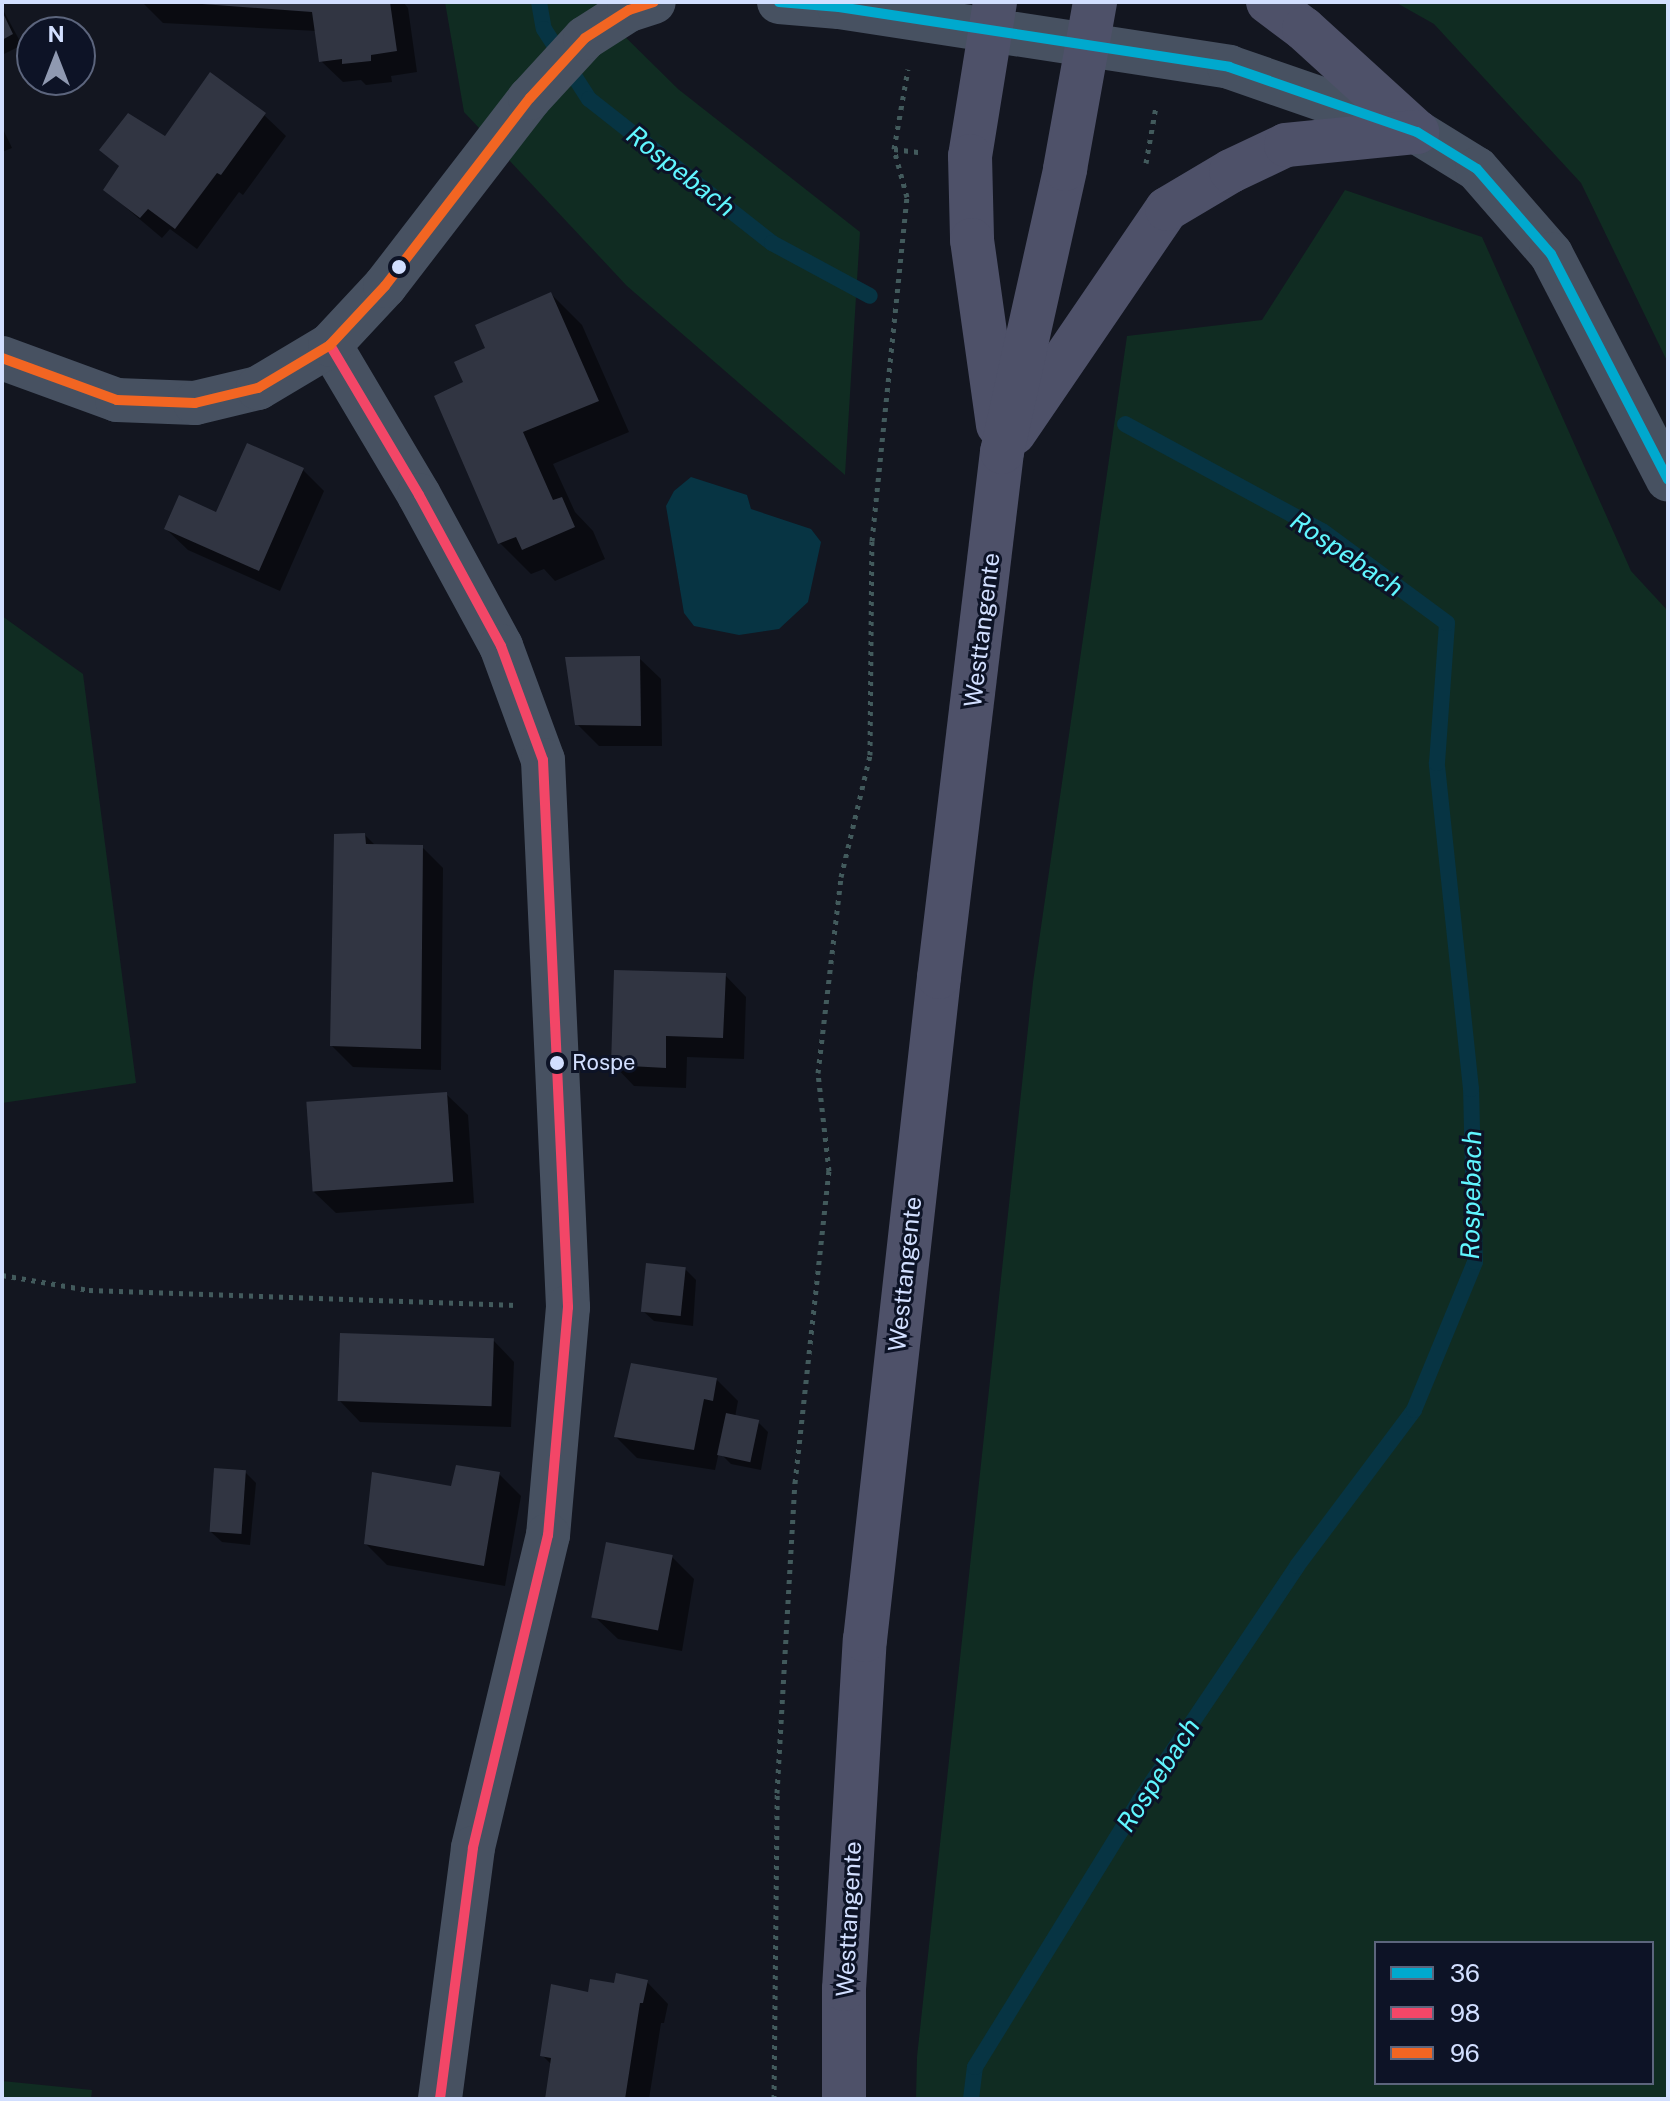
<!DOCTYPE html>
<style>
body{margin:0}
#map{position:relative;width:1670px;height:2101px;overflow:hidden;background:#131620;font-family:"Public Sans",sans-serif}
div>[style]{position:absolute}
.green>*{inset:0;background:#102c22}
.water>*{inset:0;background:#073443}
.shadow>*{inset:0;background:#0007}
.stream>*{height:16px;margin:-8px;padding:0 8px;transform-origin:8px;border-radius:8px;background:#073443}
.building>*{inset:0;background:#313542;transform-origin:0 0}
.path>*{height:5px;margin-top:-2.5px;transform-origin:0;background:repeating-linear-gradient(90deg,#425a5c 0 4px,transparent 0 10px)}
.minor>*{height:44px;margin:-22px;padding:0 22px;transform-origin:22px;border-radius:22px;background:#475161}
.tertiary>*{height:44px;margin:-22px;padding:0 22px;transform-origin:22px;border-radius:22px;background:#475161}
.primary>*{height:44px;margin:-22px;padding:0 22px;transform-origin:22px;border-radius:22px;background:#4e5169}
.bus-1>*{height:10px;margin:-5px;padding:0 5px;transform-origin:5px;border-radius:5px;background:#00a9ce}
.bus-2>*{height:10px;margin:-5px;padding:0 5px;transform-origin:5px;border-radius:5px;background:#f34667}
.bus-3>*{height:10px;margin:-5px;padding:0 5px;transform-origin:5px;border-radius:5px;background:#f26522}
.dots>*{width:22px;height:22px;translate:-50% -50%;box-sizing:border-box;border:4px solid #0d1326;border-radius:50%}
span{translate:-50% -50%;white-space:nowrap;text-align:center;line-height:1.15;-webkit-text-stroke:6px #0d1326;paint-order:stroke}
.bus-label{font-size:22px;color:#d2dfff}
.left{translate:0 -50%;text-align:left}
.street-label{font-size:24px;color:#d2dfff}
.water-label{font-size:26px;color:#60f6ff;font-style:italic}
.frame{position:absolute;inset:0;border:4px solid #d2dfff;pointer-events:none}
.legend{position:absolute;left:1374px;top:1941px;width:280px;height:144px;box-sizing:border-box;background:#0d1326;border:2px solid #5c657d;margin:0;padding:10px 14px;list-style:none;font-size:24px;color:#d2dfff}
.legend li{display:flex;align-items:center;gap:16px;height:40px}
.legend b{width:40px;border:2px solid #5c657d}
.north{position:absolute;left:16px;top:16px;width:80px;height:80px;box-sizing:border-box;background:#0d1326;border:2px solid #5c657d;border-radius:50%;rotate:0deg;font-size:22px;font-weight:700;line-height:32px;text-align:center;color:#d2dfff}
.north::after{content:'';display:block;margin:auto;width:28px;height:36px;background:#8f99b1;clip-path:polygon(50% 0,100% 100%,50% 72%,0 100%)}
</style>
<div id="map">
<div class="green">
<i style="clip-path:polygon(445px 2px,604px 2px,601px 13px,678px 89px,860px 232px,845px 475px,627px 286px,464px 112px)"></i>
<i style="clip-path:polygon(1395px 2px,1668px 2px,1668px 363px,1581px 183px,1434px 24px)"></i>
<i style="clip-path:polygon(evenodd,1345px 190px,1482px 237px,1631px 571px,1668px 611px,1668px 2099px,916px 2099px,917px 2057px,1033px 982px,1127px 336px,1262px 320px,1345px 190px,1376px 1943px,1652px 1943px,1652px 2083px,1376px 2083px,1376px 1943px)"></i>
<i style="clip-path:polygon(2px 616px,83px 674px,136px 1083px,2px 1103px)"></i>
<i style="clip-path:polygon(2px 2081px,92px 2090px,91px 2099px,2px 2099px)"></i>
</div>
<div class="water">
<i style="clip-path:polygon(691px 477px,747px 495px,751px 509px,811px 529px,821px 542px,808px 602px,779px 629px,739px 635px,694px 626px,684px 613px,666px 506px,674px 491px)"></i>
</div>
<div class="shadow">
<i style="clip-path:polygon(142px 2px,403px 2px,408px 8px,417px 72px,391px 76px,392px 82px,366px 85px,361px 80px,343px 82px,321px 61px,317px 31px,163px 23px)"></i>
<i style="clip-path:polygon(2px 8px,22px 45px,2px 55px)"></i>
<i style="clip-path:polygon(264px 115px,286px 136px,243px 195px,239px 192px,197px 249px,170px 229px,162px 238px,105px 190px,166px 139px)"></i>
<i style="clip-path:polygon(2px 127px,12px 148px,2px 152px)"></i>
<i style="clip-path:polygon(551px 294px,582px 325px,629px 432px,553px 464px,575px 512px,593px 531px,605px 559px,555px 581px,544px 569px,531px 574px,500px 543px,466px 383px,488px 349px)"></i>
<i style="clip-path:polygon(303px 470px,324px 491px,280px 591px,188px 550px,166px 529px,217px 514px)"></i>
<i style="clip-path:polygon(639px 658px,661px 679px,662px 746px,599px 746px,577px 724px)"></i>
<i style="clip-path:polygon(365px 835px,376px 846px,422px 847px,443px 868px,441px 1070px,353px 1067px,332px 1046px)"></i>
<i style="clip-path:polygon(725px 975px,746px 997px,744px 1059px,687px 1057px,686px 1088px,634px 1086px,613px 1064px)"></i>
<i style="clip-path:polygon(446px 1094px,468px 1115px,474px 1203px,336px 1213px,314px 1192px)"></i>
<i style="clip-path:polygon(685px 1269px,696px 1280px,693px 1326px,654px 1321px,643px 1311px)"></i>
<i style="clip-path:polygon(493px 1340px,514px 1362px,511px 1427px,360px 1422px,339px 1400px)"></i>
<i style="clip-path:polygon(717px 1380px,738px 1401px,735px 1417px,758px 1422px,768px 1432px,761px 1470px,731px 1464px,719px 1452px,715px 1470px,637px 1458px,616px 1437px)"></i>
<i style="clip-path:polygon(245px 1472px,256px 1483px,250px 1545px,222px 1542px,211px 1532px)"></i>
<i style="clip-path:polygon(499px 1474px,521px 1496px,505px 1586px,387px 1565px,366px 1544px,453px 1488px)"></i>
<i style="clip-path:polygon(672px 1557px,694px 1579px,682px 1651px,618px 1639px,596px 1618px)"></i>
<i style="clip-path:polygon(647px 1982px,668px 2004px,664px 2023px,661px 2023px,649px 2099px,547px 2099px,552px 2065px,542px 2055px,589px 1994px,615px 1986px)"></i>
</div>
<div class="stream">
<i style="left:539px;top:2px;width:27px;rotate:80deg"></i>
<i style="left:544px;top:29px;width:83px;rotate:57.3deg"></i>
<i style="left:589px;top:99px;width:233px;rotate:38.2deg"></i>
<i style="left:772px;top:243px;width:111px;rotate:28.4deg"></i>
<i style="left:971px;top:2099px;width:32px;rotate:-83deg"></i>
<i style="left:975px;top:2067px;width:314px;rotate:-58.3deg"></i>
<i style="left:1140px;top:1800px;width:282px;rotate:-56.1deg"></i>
<i style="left:1297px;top:1566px;width:195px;rotate:-53.1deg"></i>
<i style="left:1414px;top:1410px;width:160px;rotate:-67.6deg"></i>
<i style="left:1475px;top:1262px;width:173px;rotate:-91.3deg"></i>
<i style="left:1471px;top:1089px;width:328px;rotate:-96deg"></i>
<i style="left:1437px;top:763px;width:140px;rotate:-85.9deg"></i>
<i style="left:1447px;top:623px;width:155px;rotate:-143.6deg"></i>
<i style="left:1322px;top:531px;width:224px;rotate:-151.5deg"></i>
</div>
<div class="building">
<i style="clip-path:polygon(175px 2px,390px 2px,397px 51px,371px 55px,371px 61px,342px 64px,342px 59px,319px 62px,312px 12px)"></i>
<i style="clip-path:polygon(2px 11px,13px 34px,2px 40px)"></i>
<i style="clip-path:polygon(210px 72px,266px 113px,221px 175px,217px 173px,175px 229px,148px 209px,140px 218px,103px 190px,119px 166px,99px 150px,128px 113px,165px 136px)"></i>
<i style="clip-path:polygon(551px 292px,599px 401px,523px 432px,553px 500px,562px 497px,575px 527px,522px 550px,516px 537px,498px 544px,434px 396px,463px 382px,454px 362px,485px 348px,475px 325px)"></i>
<i style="clip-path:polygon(247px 443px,304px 468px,259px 571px,164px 529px,179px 495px,216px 512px)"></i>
<i style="clip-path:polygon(640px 656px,641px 726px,575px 725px,565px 657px)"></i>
<i style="clip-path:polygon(365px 833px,366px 844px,423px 845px,421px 1049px,330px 1046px,334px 834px)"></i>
<i style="clip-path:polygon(614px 970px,726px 973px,723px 1038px,666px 1036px,666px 1068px,611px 1065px)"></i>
<i style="left:447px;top:1092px;width:90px;height:141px;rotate:86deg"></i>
<i style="left:646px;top:1263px;width:40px;height:49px;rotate:6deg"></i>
<i style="left:340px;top:1333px;width:154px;height:68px;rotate:2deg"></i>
<i style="clip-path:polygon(631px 1363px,717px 1378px,713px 1401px,704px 1399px,694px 1450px,614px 1437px)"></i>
<i style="left:726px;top:1413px;width:34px;height:43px;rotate:12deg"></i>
<i style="clip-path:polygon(456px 1465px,500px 1472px,484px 1566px,364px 1544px,372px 1472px,451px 1486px)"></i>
<i style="left:214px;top:1468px;width:32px;height:64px;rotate:4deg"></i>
<i style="left:606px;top:1542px;width:68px;height:77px;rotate:11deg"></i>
<i style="clip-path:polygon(616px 1973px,648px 1980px,643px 2003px,640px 2003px,625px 2099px,545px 2099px,551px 2058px,540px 2056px,551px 1984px,588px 1992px,590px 1979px,614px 1983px)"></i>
</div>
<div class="path">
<i style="left:894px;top:149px;width:26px;rotate:7deg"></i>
<i style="left:1146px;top:163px;width:58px;rotate:-80deg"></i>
<i style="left:2px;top:1275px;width:88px;rotate:9.8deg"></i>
<i style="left:89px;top:1290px;width:430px;rotate:2deg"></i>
<i style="left:774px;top:2099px;width:306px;rotate:-89.4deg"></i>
<i style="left:777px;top:1793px;width:311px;rotate:-86.7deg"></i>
<i style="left:795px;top:1483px;width:314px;rotate:-83.8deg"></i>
<i style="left:829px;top:1171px;width:99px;rotate:-96.4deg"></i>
<i style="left:818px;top:1073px;width:197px;rotate:-83.3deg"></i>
<i style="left:841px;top:877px;width:125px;rotate:-76.6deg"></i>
<i style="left:870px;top:755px;width:214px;rotate:-89.5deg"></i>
<i style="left:872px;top:541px;width:346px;rotate:-84.2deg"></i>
<i style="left:907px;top:197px;width:50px;rotate:-105.2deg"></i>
<i style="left:894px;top:149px;width:81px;rotate:-80.1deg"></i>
</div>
<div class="minor">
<i style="left:330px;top:345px;width:174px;rotate:59.3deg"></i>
<i style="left:419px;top:495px;width:172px;rotate:61.5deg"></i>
<i style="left:501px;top:646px;width:121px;rotate:69.8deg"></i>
<i style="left:543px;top:760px;width:548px;rotate:87.38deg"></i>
<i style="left:568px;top:1307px;width:229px;rotate:95deg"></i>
<i style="left:548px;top:1535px;width:322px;rotate:103.5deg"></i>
<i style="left:473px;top:1848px;width:253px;rotate:97.5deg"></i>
</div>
<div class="tertiary">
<i style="left:779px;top:2px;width:60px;rotate:4.8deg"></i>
<i style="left:839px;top:7px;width:395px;rotate:8.7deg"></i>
<i style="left:1229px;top:67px;width:199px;rotate:19.1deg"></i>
<i style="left:1417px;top:132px;width:70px;rotate:31.7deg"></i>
<i style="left:1477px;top:169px;width:113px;rotate:49deg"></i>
<i style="left:1551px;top:254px;width:254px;rotate:62.6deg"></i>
<i style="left:2px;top:358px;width:122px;rotate:20.1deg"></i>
<i style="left:117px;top:400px;width:78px;rotate:2.2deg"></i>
<i style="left:195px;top:403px;width:65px;rotate:-13.4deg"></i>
<i style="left:258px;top:388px;width:84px;rotate:-30.8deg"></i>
<i style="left:330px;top:345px;width:81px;rotate:-47deg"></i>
<i style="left:385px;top:286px;width:237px;rotate:-52.4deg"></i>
<i style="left:530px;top:98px;width:81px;rotate:-47.5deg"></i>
<i style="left:585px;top:38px;width:52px;rotate:-32.5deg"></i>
<i style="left:629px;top:10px;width:26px;rotate:-18deg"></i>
</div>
<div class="primary">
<i style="left:995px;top:2px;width:156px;rotate:99.2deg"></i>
<i style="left:970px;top:156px;width:84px;rotate:88.6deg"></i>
<i style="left:972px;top:240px;width:187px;rotate:82deg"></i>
<i style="left:1268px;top:2px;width:45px;rotate:36.9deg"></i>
<i style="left:1304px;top:29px;width:153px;rotate:42.3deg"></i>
<i style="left:1014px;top:433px;width:271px;rotate:-55.7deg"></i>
<i style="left:1167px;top:209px;width:74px;rotate:-30.7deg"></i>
<i style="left:1231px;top:171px;width:61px;rotate:-25.3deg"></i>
<i style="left:1286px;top:145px;width:132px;rotate:-5.7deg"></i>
<i style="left:844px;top:2099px;width:110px;rotate:-90deg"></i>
<i style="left:844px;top:1989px;width:350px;rotate:-86.6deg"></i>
<i style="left:865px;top:1640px;width:667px;rotate:-83.63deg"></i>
<i style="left:939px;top:977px;width:529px;rotate:-83.16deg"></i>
<i style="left:1002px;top:452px;width:290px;rotate:-77.4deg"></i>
<i style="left:1065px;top:169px;width:170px;rotate:-79.8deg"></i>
</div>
<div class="bus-1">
<i style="left:779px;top:2px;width:60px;rotate:4.8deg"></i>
<i style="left:839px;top:7px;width:395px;rotate:8.7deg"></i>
<i style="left:1229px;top:67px;width:199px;rotate:19.1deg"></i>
<i style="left:1417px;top:132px;width:70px;rotate:31.7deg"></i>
<i style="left:1477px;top:169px;width:113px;rotate:49deg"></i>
<i style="left:1551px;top:254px;width:254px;rotate:62.6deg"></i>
</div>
<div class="bus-2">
<i style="left:330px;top:345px;width:174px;rotate:59.3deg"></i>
<i style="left:419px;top:495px;width:172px;rotate:61.5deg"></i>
<i style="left:501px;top:646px;width:121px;rotate:69.8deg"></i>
<i style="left:543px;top:760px;width:548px;rotate:87.38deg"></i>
<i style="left:568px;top:1307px;width:229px;rotate:95deg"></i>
<i style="left:548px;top:1535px;width:322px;rotate:103.5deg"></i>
<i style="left:473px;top:1848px;width:253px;rotate:97.5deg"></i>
</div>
<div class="bus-3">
<i style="left:2px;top:358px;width:122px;rotate:20.1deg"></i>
<i style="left:117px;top:400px;width:78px;rotate:2.2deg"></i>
<i style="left:195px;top:403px;width:65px;rotate:-13.4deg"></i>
<i style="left:258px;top:388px;width:84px;rotate:-30.8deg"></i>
<i style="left:330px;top:345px;width:81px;rotate:-47deg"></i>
<i style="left:385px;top:286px;width:237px;rotate:-52.4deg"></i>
<i style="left:530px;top:98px;width:81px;rotate:-47.5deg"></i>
<i style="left:585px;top:38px;width:52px;rotate:-32.5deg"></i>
<i style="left:629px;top:10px;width:26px;rotate:-18deg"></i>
</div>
<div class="dots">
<i style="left:399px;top:267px;background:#d2dfff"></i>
<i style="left:557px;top:1063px;background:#d2dfff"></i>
</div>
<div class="bus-label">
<span class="left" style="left:572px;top:1063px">Rospe</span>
</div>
<div class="street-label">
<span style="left:982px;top:630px;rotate:-83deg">Westtangente</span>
<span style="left:905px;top:1274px;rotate:-84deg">Westtangente</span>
<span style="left:849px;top:1919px;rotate:-87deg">Westtangente</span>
</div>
<div class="water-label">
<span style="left:681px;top:171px;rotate:38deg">Rospebach</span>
<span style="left:1347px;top:554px;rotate:34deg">Rospebach</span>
<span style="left:1471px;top:1195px;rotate:-89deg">Rospebach</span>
<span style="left:1158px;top:1775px;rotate:-57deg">Rospebach</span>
</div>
<div class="frame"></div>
<ul class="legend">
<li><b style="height:10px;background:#00a9ce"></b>36</li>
<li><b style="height:10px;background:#f34667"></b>98</li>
<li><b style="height:10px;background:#f26522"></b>96</li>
</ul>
<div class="north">N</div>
</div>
